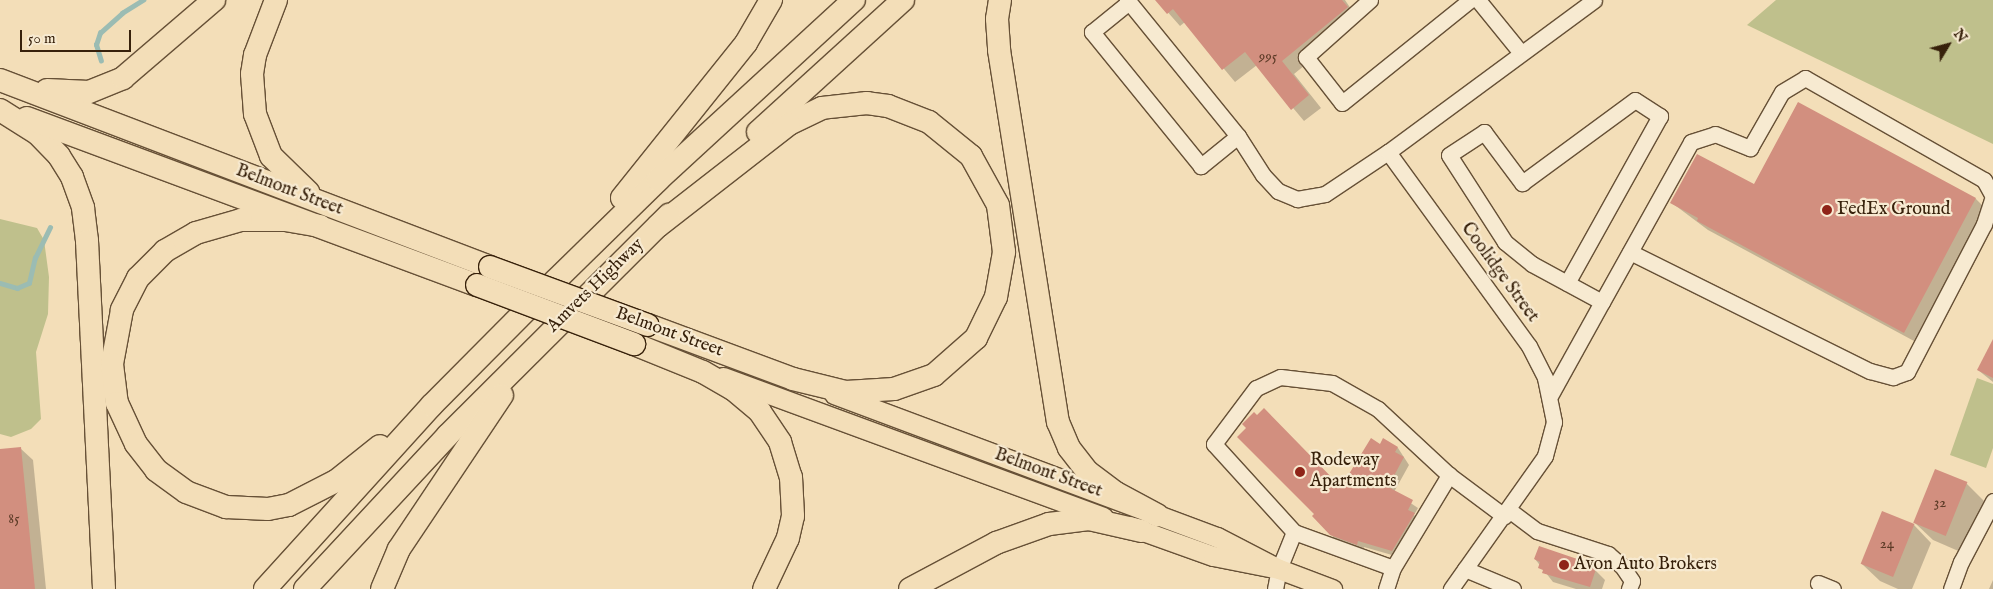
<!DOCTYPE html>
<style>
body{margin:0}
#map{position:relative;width:1993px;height:589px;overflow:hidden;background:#f3deb8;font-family:"IM FELL English",serif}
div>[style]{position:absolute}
.green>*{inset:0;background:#bfc08c}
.shadow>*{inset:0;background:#0003}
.stream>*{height:4.5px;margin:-2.25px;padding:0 2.25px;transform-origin:2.25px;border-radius:2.25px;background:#9bbcb3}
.building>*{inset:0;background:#d28f7f;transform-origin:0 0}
.roads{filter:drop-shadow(1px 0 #665036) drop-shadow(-1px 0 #665036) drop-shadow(0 1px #665036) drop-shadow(0 -1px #665036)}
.minor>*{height:15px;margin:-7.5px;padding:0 7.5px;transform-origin:7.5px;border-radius:7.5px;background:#f7ead1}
.major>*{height:19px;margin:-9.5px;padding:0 9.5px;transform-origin:9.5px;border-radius:9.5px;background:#f3deb8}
.highway>*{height:22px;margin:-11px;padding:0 11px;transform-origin:11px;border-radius:11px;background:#f3deb8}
.bridges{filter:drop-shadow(1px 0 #37210b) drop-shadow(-1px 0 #37210b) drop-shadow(0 1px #37210b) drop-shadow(0 -1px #37210b)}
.highway-bridge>*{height:22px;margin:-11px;padding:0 11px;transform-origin:11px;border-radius:11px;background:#f3deb8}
.dots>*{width:14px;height:14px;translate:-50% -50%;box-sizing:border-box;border:2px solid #f7ead1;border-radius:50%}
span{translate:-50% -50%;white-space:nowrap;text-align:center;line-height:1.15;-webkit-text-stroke:4.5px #f7ead1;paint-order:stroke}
.number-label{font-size:15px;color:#5e3c28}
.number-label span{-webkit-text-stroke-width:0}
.street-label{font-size:18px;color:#37210b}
.poi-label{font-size:18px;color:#37210b}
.left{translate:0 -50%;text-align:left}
.north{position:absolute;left:1923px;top:20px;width:50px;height:50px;-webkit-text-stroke:4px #f7ead1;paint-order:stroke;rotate:53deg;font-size:14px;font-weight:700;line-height:20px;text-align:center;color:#37210b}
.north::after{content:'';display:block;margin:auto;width:18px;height:22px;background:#37210b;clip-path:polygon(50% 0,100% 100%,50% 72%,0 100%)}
.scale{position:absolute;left:20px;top:30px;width:111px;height:22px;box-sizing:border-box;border:2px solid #37210b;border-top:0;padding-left:6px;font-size:15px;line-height:18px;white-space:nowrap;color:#37210b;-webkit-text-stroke:4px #f7ead1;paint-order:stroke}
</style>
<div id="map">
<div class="green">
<i style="clip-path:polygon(1776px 0,1993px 0,1993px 144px,1747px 25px)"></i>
<i style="clip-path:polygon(0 219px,37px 228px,44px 240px,49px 277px,48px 314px,36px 352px,41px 419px,31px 429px,11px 437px,0 434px)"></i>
<i style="clip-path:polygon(1977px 378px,1993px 384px,1993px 448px,1986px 468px,1950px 455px)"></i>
</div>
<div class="shadow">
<i style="clip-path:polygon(1157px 0,1345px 0,1359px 21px,1294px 74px,1321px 108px,1304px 121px,1257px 65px,1235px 82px,1185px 22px,1180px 26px)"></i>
<i style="clip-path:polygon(1798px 103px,1976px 199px,1985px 208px,1914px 341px,1708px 230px,1672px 203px,1754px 186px)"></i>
<i style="clip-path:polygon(1993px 355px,1993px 382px,1978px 370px)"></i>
<i style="clip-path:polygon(1384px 440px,1398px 448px,1409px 465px,1394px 492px,1418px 508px,1414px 515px,1420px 521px,1399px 557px,1364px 547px,1363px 550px,1337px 541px,1313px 516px,1342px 489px)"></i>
<i style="clip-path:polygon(20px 448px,33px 460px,46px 589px,0 589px,0 450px)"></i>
<i style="clip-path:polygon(1966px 483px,1984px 501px,1963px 553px,1933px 540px,1915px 523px)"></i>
<i style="clip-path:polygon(1914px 525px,1931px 543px,1912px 589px,1898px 589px,1880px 581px,1862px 564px)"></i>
<i style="clip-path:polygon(1535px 559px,1589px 564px,1605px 580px,1602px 589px,1576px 589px,1553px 582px)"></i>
<i style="clip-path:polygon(1993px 580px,1993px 589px,1989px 589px)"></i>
</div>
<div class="stream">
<i style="left:101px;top:61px;width:17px;rotate:-107deg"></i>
<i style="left:96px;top:45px;width:13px;rotate:-72deg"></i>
<i style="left:100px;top:33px;width:30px;rotate:-42deg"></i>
<i style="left:122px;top:13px;width:25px;rotate:-32deg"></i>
<i style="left:0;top:283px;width:18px;rotate:16deg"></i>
<i style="left:17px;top:288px;width:13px;rotate:-23deg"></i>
<i style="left:29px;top:283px;width:26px;rotate:-77deg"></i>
<i style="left:35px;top:258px;width:34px;rotate:-64deg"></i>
</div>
<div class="building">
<i style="clip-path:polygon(1155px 0,1342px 0,1348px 7px,1282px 61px,1309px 95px,1291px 110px,1245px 52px,1222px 70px,1173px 9px,1167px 14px)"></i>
<i style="clip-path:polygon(1798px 102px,1976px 198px,1904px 333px,1697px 221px,1698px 218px,1670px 203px,1697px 154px,1754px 184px)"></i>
<i style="clip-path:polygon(1993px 339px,1993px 378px,1977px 370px)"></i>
<i style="clip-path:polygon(1264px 408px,1341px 487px,1371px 438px,1380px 444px,1383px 438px,1398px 447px,1395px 452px,1404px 457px,1388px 487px,1413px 500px,1408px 510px,1415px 513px,1392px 551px,1358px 541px,1357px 545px,1330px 535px,1312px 516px,1314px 514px,1237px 437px,1246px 428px,1242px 424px,1254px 412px,1257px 415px)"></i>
<i style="clip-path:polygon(21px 447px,35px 589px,0 589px,0 449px)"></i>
<i style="left:1935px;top:469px;width:35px;height:58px;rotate:22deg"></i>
<i style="left:1882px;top:511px;width:35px;height:57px;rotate:22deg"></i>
<i style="clip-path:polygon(1539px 546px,1589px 563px,1588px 567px,1596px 569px,1590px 587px,1542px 573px,1543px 570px,1538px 568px,1540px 562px,1534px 559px)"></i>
</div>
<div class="roads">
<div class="minor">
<i style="left:1127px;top:0;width:3px;rotate:45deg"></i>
<i style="left:1129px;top:2px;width:173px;rotate:50.9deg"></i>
<i style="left:1238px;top:136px;width:48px;rotate:141deg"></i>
<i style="left:1201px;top:166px;width:173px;rotate:-129.1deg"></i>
<i style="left:1092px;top:32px;width:48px;rotate:-39deg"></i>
<i style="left:1370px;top:0;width:86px;rotate:138.3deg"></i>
<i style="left:1306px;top:57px;width:58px;rotate:52deg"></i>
<i style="left:1342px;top:103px;width:164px;rotate:-38.8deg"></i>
<i style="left:1478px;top:0;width:68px;rotate:50.9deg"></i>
<i style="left:1238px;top:136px;width:46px;rotate:57.3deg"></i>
<i style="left:1263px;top:175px;width:22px;rotate:47deg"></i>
<i style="left:1278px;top:191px;width:21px;rotate:23deg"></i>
<i style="left:1297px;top:199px;width:28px;rotate:-10deg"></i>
<i style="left:1325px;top:194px;width:76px;rotate:-33.7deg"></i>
<i style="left:1388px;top:152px;width:240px;rotate:54deg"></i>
<i style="left:1529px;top:346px;width:36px;rotate:63deg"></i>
<i style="left:1545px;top:378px;width:45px;rotate:78.4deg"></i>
<i style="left:1554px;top:422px;width:35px;rotate:105deg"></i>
<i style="left:1545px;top:456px;width:163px;rotate:125.3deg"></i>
<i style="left:1388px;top:152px;width:256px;rotate:-36.4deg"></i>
<i style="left:1630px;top:252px;width:268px;rotate:26.4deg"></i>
<i style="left:1870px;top:371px;width:24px;rotate:15deg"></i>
<i style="left:1893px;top:377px;width:15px;rotate:-20deg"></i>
<i style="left:1907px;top:372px;width:167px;rotate:-62.5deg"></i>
<i style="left:1984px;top:224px;width:29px;rotate:-72deg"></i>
<i style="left:1602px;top:302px;width:183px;rotate:-60.9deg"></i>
<i style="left:1691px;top:142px;width:25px;rotate:-18deg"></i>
<i style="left:1715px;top:134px;width:38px;rotate:22deg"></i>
<i style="left:1750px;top:148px;width:64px;rotate:-60.3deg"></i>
<i style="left:1782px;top:92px;width:27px;rotate:-31deg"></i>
<i style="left:1805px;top:78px;width:206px;rotate:29.7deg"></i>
<i style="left:1984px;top:180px;width:18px;rotate:61deg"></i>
<i style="left:1551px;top:394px;width:105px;rotate:-61deg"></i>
<i style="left:1602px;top:302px;width:80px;rotate:-151.5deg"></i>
<i style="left:1532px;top:264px;width:35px;rotate:-141deg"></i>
<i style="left:1505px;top:242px;width:103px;rotate:-122.8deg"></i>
<i style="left:1449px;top:155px;width:42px;rotate:-33.3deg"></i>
<i style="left:1484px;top:132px;width:64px;rotate:53.3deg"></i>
<i style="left:1522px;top:183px;width:140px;rotate:-36.3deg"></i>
<i style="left:1635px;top:100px;width:30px;rotate:33deg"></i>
<i style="left:1660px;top:116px;width:191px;rotate:119.1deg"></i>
<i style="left:1449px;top:475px;width:69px;rotate:36.7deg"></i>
<i style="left:1509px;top:510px;width:35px;rotate:37deg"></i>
<i style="left:1537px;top:531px;width:75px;rotate:17.9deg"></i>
<i style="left:1608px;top:554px;width:18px;rotate:41deg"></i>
<i style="left:1622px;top:566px;width:18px;rotate:56deg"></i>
<i style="left:1632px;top:581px;width:9px;rotate:111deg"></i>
<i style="left:1465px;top:569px;width:52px;rotate:22.6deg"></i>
<i style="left:1818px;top:583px;width:16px;rotate:22deg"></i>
<i style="left:1275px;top:589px;width:20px;rotate:-79deg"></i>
<i style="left:1279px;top:569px;width:40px;rotate:-68deg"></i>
<i style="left:1386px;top:589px;width:22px;rotate:-72deg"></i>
<i style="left:1393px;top:568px;width:109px;rotate:-58.9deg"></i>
<i style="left:1449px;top:475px;width:97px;rotate:-137.1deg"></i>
<i style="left:1378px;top:409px;width:53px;rotate:-150.5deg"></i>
<i style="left:1332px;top:383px;width:52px;rotate:-173.4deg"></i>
<i style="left:1280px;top:377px;width:26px;rotate:155deg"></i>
<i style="left:1256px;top:388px;width:70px;rotate:126.9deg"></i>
<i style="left:1214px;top:444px;width:119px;rotate:47.7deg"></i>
<i style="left:1294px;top:532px;width:105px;rotate:20deg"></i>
<i style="left:1951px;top:589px;width:29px;rotate:-70deg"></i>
<i style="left:1961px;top:562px;width:69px;rotate:-62.3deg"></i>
</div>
<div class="major">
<i style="left:723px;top:377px;width:405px;rotate:20.2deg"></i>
<i style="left:834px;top:394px;width:409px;rotate:20.5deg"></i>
<i style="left:1217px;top:537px;width:70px;rotate:27.3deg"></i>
<i style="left:1279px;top:569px;width:57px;rotate:20.7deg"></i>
<i style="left:1129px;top:526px;width:89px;rotate:19.7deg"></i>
<i style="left:1213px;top:556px;width:67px;rotate:11.1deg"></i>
</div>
<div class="highway">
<i style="left:276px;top:0;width:59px;rotate:110.9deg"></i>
<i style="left:255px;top:55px;width:19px;rotate:99deg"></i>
<i style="left:252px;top:74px;width:40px;rotate:85.7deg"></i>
<i style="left:255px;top:114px;width:45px;rotate:69.1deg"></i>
<i style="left:271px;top:156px;width:52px;rotate:44.2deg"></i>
<i style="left:1000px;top:0;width:19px;rotate:99deg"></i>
<i style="left:997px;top:19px;width:31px;rotate:86deg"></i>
<i style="left:999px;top:50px;width:377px;rotate:81deg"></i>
<i style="left:1058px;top:422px;width:28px;rotate:67deg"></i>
<i style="left:1069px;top:448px;width:31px;rotate:52deg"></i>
<i style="left:1088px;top:472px;width:35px;rotate:37deg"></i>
<i style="left:1116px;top:493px;width:47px;rotate:28.2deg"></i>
<i style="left:0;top:80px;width:524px;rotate:20.89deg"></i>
<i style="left:47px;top:90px;width:42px;rotate:2.7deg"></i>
<i style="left:89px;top:92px;width:37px;rotate:-22deg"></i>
<i style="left:123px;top:78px;width:120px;rotate:-40.6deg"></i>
<i style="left:0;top:110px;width:45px;rotate:32.3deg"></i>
<i style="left:38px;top:134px;width:30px;rotate:46deg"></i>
<i style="left:59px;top:156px;width:25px;rotate:58deg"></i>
<i style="left:72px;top:177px;width:33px;rotate:70deg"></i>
<i style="left:83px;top:208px;width:33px;rotate:83deg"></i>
<i style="left:87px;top:241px;width:348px;rotate:87.2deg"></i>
<i style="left:27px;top:118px;width:480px;rotate:20.4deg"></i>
<i style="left:758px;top:132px;width:196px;rotate:-42.3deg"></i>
<i style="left:622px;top:198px;width:198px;rotate:-51.3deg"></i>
<i style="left:746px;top:43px;width:50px;rotate:-59.8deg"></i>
<i style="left:320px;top:226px;width:34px;rotate:-170deg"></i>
<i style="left:287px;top:220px;width:46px;rotate:180deg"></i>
<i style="left:241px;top:220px;width:47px;rotate:163.9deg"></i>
<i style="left:196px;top:233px;width:36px;rotate:150deg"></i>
<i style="left:165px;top:251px;width:38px;rotate:135deg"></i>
<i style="left:138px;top:278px;width:36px;rotate:117deg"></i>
<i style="left:122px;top:310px;width:55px;rotate:100.5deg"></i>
<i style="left:112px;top:364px;width:39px;rotate:83deg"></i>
<i style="left:117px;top:403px;width:45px;rotate:65.1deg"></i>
<i style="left:136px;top:444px;width:33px;rotate:52deg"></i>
<i style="left:156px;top:470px;width:37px;rotate:36deg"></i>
<i style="left:186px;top:492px;width:43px;rotate:20.6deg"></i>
<i style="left:226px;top:507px;width:42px;rotate:2.7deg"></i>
<i style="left:268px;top:509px;width:21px;rotate:-11deg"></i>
<i style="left:289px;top:505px;width:53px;rotate:-27.1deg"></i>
<i style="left:336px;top:481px;width:56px;rotate:-38.5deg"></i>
<i style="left:648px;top:325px;width:155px;rotate:20.4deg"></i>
<i style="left:793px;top:379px;width:55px;rotate:13.8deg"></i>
<i style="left:846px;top:392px;width:48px;rotate:-3.6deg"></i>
<i style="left:894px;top:389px;width:42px;rotate:-19.3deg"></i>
<i style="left:934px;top:375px;width:56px;rotate:-41.4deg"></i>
<i style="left:976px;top:338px;width:46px;rotate:-64deg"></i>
<i style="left:996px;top:297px;width:46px;rotate:-79.9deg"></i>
<i style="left:1004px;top:252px;width:47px;rotate:-97.3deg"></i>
<i style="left:998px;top:205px;width:56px;rotate:-118.9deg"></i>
<i style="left:971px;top:156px;width:54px;rotate:-141deg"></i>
<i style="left:929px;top:122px;width:44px;rotate:-158.7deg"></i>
<i style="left:888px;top:106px;width:21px;rotate:-172deg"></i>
<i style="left:867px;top:103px;width:45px;rotate:173.7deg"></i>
<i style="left:822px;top:108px;width:37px;rotate:154deg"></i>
<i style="left:789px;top:124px;width:166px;rotate:142.1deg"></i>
<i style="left:634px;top:344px;width:74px;rotate:22.1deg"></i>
<i style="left:703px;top:372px;width:34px;rotate:30deg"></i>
<i style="left:733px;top:389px;width:35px;rotate:40deg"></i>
<i style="left:760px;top:412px;width:36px;rotate:56deg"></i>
<i style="left:780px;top:442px;width:37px;rotate:73deg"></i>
<i style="left:791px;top:477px;width:39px;rotate:87deg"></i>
<i style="left:793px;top:516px;width:23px;rotate:103deg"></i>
<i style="left:788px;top:538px;width:56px;rotate:115.2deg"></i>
<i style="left:265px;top:589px;width:248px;rotate:-47.8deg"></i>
<i style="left:432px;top:405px;width:175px;rotate:-45.2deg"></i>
<i style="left:555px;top:281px;width:144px;rotate:-44.4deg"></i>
<i style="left:658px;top:180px;width:266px;rotate:-42.6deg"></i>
<i style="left:305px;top:589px;width:210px;rotate:-47.1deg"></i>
<i style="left:448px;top:435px;width:312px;rotate:-44.9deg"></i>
<i style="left:382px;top:589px;width:43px;rotate:-67deg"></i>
<i style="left:399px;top:549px;width:185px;rotate:-56.2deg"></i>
<i style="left:910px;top:589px;width:98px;rotate:-28.1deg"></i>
<i style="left:996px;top:543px;width:56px;rotate:-19.7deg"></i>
<i style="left:1049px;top:524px;width:40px;rotate:-7.1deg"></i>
<i style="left:1089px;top:519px;width:54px;rotate:12.8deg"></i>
</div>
</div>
<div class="bridges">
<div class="highway-bridge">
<i style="left:490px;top:267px;width:168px;rotate:20.2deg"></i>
<i style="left:477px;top:285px;width:168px;rotate:20.6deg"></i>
</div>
</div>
<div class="dots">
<i style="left:1827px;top:210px;background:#8f2418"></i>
<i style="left:1300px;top:472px;background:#8f2418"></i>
<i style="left:1564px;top:565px;background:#8f2418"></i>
</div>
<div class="number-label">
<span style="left:1268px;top:57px">995</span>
<span style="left:1940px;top:503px">32</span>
<span style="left:14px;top:519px">85</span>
<span style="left:1887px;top:544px">24</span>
</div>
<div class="street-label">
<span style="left:289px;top:191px;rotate:21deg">Belmont Street</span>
<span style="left:1499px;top:273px;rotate:54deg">Coolidge Street</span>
<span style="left:596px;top:286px;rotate:-44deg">Amvets Highway</span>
<span style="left:669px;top:333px;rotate:20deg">Belmont Street</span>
<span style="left:1048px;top:474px;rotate:20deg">Belmont Street</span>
</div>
<div class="poi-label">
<span class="left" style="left:1837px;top:210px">FedEx Ground</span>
<span class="left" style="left:1310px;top:472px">Rodeway<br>Apartments</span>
<span class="left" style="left:1574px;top:565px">Avon Auto Brokers</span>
</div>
<div class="north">N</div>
<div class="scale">50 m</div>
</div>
